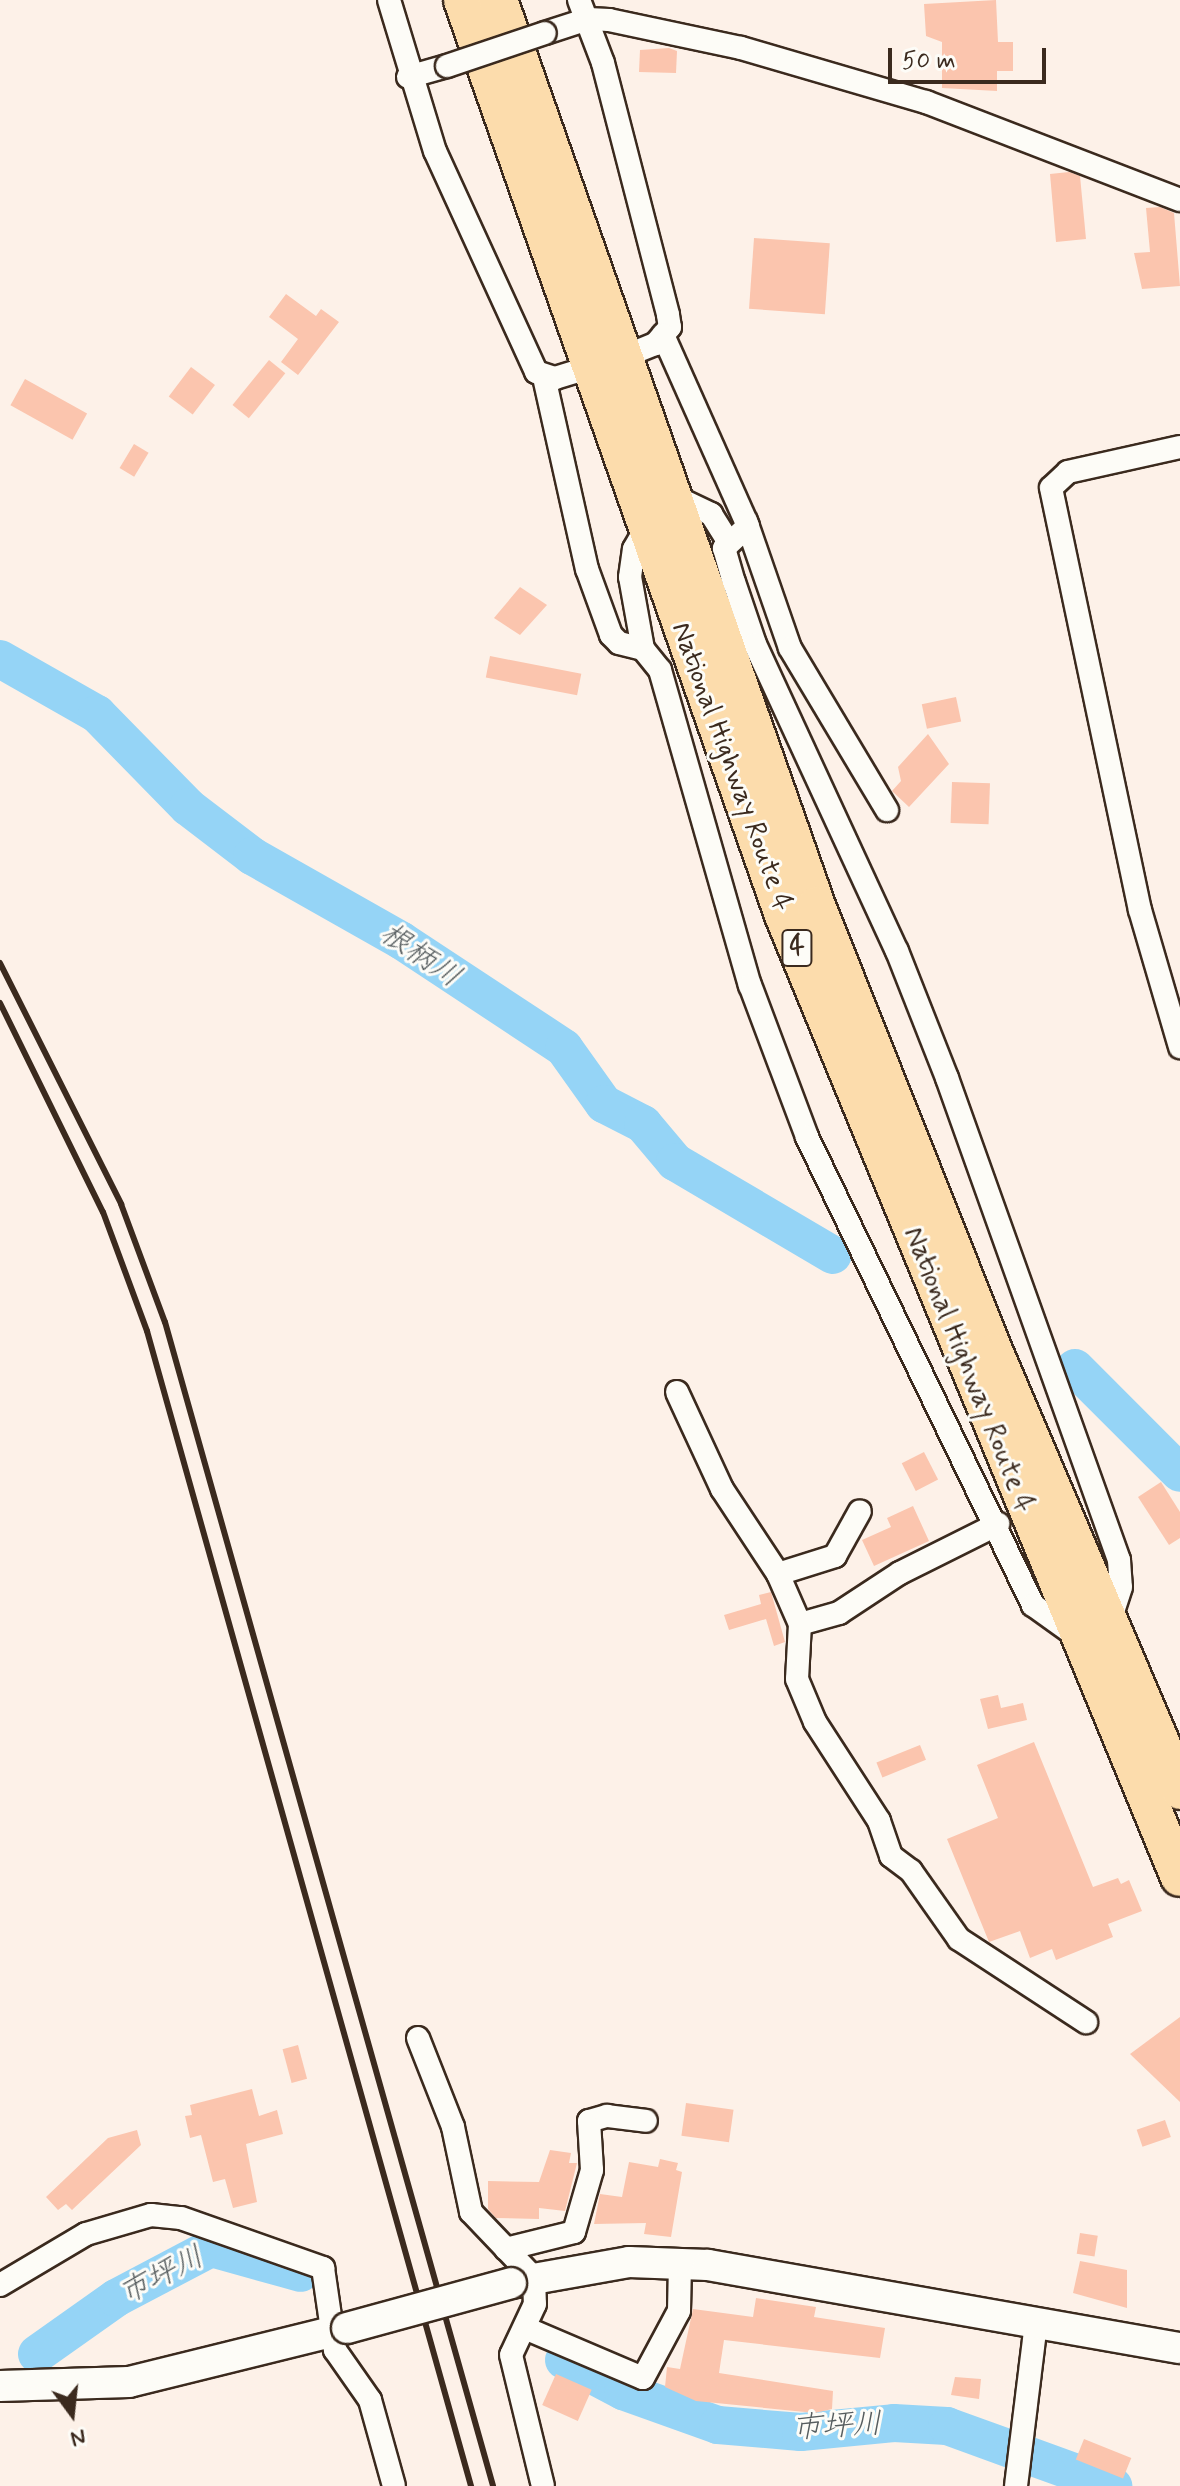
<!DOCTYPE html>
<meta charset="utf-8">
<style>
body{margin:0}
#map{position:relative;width:1180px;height:2486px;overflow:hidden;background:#fdf1e8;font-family:Mynerve,"Klee One",sans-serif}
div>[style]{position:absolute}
.river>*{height:38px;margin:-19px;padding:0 19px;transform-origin:19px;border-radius:19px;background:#95d4f6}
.building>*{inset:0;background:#fbc5ae;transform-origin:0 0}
.roads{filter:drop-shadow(2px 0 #3b2a1e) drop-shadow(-2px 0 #3b2a1e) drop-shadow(0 2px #3b2a1e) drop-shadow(0 -2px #3b2a1e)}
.street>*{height:22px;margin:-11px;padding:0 11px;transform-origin:11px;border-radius:11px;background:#fdfcf7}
.secondary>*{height:30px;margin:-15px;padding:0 15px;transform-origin:15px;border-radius:15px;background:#fdfcf7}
.highway>*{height:38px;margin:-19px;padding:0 19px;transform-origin:19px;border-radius:19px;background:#fcdcac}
.rail>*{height:6px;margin:-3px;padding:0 3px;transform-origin:3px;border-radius:3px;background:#3b2a1e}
.bridges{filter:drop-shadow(2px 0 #3b2a1e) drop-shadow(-2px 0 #3b2a1e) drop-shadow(0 2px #3b2a1e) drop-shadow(0 -2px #3b2a1e)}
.street-bridge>*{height:22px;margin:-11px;padding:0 11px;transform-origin:11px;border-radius:11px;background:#fdfcf7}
.secondary-bridge>*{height:30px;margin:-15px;padding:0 15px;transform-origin:15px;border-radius:15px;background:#fdfcf7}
span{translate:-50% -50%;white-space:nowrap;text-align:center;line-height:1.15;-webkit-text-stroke:6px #fdfcf7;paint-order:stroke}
.shield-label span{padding:2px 6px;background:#fdfcf7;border:2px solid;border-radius:6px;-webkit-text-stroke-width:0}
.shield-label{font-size:26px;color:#3b2a1e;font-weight:700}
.street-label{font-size:28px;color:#3b2a1e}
.water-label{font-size:30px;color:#565d5f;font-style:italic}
.north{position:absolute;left:32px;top:2374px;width:80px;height:80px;-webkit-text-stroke:6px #fdfcf7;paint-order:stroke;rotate:165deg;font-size:22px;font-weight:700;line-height:32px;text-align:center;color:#3b2a1e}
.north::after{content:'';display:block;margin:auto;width:28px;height:36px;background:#3b2a1e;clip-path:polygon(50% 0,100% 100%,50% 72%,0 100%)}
.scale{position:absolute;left:888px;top:48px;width:158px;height:36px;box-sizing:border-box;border:4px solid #3b2a1e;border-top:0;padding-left:10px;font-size:24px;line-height:28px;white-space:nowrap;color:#3b2a1e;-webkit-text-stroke:6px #fdfcf7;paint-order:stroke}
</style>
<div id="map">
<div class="river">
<i style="left:0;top:659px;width:112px;rotate:29.6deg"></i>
<i style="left:97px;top:714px;width:130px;rotate:45.6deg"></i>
<i style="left:188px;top:807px;width:81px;rotate:37.4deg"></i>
<i style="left:252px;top:856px;width:172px;rotate:29.5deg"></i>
<i style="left:402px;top:941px;width:194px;rotate:33.4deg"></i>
<i style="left:564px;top:1048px;width:69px;rotate:54.5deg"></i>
<i style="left:604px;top:1104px;width:44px;rotate:27.1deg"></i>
<i style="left:643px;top:1124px;width:50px;rotate:49.9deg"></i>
<i style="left:675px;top:1162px;width:183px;rotate:30.5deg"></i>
<i style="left:1075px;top:1368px;width:148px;rotate:45deg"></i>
<i style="left:37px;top:2354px;width:97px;rotate:-35.3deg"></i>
<i style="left:116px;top:2298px;width:107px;rotate:-27.8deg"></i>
<i style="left:211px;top:2248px;width:93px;rotate:15.5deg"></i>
<i style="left:564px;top:2360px;width:67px;rotate:27.7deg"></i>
<i style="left:623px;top:2391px;width:101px;rotate:19.7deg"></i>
<i style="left:718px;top:2425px;width:83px;rotate:4.8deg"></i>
<i style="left:801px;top:2432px;width:93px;rotate:-5.5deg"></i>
<i style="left:894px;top:2423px;width:53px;rotate:3.2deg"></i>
<i style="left:947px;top:2426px;width:177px;rotate:19.9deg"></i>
</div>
<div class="building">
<i style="clip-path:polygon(996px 0,998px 42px,1013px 42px,1013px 71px,997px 71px,997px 91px,942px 88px,942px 42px,926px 36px,924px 4px)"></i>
<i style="clip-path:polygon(669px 48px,677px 51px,676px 73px,639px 72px,640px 50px)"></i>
<i style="clip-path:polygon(1069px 172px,1080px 176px,1086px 239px,1056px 242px,1050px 174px)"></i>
<i style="clip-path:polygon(1160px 207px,1174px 213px,1180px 286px,1142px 289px,1134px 253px,1150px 252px,1146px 208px)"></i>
<i style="left:754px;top:238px;width:76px;height:71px;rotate:4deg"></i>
<i style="clip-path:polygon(286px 294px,316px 316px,321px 309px,339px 322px,298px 375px,281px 362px,298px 339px,269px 317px)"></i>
<i style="left:269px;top:360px;width:21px;height:58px;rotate:39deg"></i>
<i style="left:191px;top:367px;width:30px;height:37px;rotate:37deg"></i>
<i style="left:25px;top:379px;width:71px;height:30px;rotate:29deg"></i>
<i style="left:134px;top:444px;width:17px;height:28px;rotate:31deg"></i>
<i style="clip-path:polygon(520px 587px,547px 605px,520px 635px,494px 618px)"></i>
<i style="left:490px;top:656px;width:93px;height:22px;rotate:11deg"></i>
<i style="left:956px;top:697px;width:25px;height:35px;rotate:78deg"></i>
<i style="clip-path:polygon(928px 734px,949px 764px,909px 807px,892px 791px,901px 781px,898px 767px)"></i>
<i style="left:952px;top:782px;width:38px;height:41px;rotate:2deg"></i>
<i style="left:924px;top:1452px;width:31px;height:25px;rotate:63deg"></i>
<i style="clip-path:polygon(1161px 1482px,1180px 1512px,1180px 1538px,1169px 1545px,1138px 1497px)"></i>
<i style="clip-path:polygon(913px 1506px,929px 1541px,874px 1566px,862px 1540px,891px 1527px,887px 1518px)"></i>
<i style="clip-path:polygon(771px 1592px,785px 1642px,774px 1646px,766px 1619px,729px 1630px,724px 1615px,761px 1604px,759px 1595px)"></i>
<i style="clip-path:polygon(998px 1695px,1001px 1708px,1023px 1703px,1027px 1720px,988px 1729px,980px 1699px)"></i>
<i style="clip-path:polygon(1034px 1742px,1093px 1887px,1118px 1878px,1121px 1884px,1129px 1880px,1142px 1911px,1108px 1924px,1113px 1937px,1056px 1960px,1052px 1949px,1030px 1958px,1020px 1931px,989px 1942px,947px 1839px,998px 1818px,977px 1765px)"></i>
<i style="left:920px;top:1745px;width:16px;height:47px;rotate:68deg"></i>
<i style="clip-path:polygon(1180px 2017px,1180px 2102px,1130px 2054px)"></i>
<i style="left:298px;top:2045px;width:35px;height:16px;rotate:75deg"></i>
<i style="clip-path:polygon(252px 2089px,259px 2116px,277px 2110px,283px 2134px,246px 2144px,257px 2202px,233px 2208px,225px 2179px,213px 2182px,201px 2135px,190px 2138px,185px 2116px,192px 2115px,190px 2105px)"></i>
<i style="left:686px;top:2103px;width:48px;height:33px;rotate:8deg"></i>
<i style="left:1165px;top:2120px;width:18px;height:30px;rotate:71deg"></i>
<i style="clip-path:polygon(137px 2130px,141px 2145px,72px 2210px,66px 2204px,58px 2210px,46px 2197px,108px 2138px)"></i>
<i style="clip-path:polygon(550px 2150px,571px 2153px,569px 2163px,577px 2163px,565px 2211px,539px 2208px,539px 2219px,496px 2218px,488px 2209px,488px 2181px,539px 2182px)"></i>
<i style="clip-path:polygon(660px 2159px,678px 2163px,676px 2170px,682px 2172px,671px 2237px,644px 2234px,646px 2223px,594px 2224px,600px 2194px,622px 2197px,629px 2162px,658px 2167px)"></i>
<i style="left:1080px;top:2233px;width:18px;height:21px;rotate:9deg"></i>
<i style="clip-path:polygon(1080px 2261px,1127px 2270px,1127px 2308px,1073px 2293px)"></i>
<i style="clip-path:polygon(756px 2298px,816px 2307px,814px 2317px,885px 2328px,880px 2358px,724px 2340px,719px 2373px,833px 2391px,832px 2409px,815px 2413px,696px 2401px,665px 2387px,667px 2367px,680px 2369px,693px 2309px,753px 2317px)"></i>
<i style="left:556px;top:2374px;width:39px;height:34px;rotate:24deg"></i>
<i style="clip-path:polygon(955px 2377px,981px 2379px,979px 2399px,951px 2395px)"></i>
<i style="left:1084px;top:2439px;width:51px;height:22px;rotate:22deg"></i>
</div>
<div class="roads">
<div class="street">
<i style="left:389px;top:0;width:158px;rotate:73.1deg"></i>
<i style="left:435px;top:151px;width:243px;rotate:65.4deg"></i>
<i style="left:536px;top:372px;width:20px;rotate:18deg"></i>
<i style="left:555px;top:378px;width:38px;rotate:-17deg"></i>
<i style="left:579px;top:0;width:67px;rotate:69.1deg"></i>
<i style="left:603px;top:63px;width:260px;rotate:75.5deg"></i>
<i style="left:668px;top:315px;width:12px;rotate:81deg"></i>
<i style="left:670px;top:327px;width:23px;rotate:131deg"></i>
<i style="left:655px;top:344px;width:35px;rotate:158deg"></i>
<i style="left:545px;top:33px;width:45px;rotate:-18deg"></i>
<i style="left:588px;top:19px;width:21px;rotate:3deg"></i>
<i style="left:609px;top:20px;width:135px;rotate:12deg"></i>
<i style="left:741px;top:48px;width:193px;rotate:16.3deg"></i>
<i style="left:926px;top:102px;width:272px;rotate:21.1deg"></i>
<i style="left:408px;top:77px;width:41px;rotate:-15.8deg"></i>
<i style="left:663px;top:335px;width:204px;rotate:66deg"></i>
<i style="left:746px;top:521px;width:134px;rotate:70.9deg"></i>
<i style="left:790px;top:648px;width:189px;rotate:59.1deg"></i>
<i style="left:544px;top:377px;width:197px;rotate:77.4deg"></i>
<i style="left:587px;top:569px;width:70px;rotate:70deg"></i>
<i style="left:611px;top:635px;width:11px;rotate:45deg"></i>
<i style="left:619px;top:643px;width:25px;rotate:14deg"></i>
<i style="left:643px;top:649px;width:27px;rotate:51deg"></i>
<i style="left:660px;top:670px;width:328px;rotate:74.1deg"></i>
<i style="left:750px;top:985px;width:162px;rotate:69.4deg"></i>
<i style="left:807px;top:1137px;width:520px;rotate:64.22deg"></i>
<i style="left:1033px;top:1605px;width:57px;rotate:35.7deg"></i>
<i style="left:1180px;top:447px;width:115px;rotate:167.4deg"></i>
<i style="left:1068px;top:472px;width:23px;rotate:137deg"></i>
<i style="left:1051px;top:488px;width:431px;rotate:78.1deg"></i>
<i style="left:1140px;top:910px;width:143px;rotate:73.7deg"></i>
<i style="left:669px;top:494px;width:47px;rotate:25.5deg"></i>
<i style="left:711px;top:514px;width:31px;rotate:58deg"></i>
<i style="left:748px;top:526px;width:33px;rotate:137deg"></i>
<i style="left:724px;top:548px;width:35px;rotate:74deg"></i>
<i style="left:734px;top:582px;width:65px;rotate:71.3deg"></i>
<i style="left:755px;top:644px;width:338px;rotate:65.2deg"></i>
<i style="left:897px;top:951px;width:136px;rotate:68.5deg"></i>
<i style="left:947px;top:1078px;width:512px;rotate:70.36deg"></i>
<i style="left:1119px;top:1560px;width:27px;rotate:86deg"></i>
<i style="left:1121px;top:1587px;width:39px;rotate:108deg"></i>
<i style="left:643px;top:649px;width:73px;rotate:-100.2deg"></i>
<i style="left:630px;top:577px;width:28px;rotate:-82deg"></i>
<i style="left:634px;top:549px;width:24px;rotate:-60deg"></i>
<i style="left:677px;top:1392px;width:107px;rotate:65.1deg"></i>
<i style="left:722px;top:1489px;width:102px;rotate:56.6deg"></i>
<i style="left:778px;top:1574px;width:55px;rotate:66.3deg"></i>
<i style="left:800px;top:1624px;width:55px;rotate:93.1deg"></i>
<i style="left:797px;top:1679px;width:47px;rotate:67.3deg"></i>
<i style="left:815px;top:1722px;width:118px;rotate:57.1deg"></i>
<i style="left:879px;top:1821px;width:37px;rotate:71deg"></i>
<i style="left:891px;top:1856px;width:25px;rotate:37deg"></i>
<i style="left:911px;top:1871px;width:83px;rotate:54.8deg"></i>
<i style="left:959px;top:1939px;width:152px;rotate:33.2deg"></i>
<i style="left:778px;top:1574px;width:60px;rotate:-17.5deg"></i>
<i style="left:835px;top:1556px;width:51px;rotate:-60.9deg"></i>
<i style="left:800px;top:1624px;width:41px;rotate:-15.8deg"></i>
<i style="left:839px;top:1613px;width:73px;rotate:-33.3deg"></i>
<i style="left:900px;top:1573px;width:110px;rotate:-26.6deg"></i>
<i style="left:418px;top:2038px;width:96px;rotate:68.5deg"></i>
<i style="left:453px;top:2127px;width:87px;rotate:78deg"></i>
<i style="left:471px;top:2212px;width:91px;rotate:46.3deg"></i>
<i style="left:534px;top:2278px;width:26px;rotate:88deg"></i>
<i style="left:535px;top:2304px;width:56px;rotate:115.2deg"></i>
<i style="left:511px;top:2355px;width:135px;rotate:76.3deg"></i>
<i style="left:506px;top:2249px;width:70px;rotate:-14deg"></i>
<i style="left:574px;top:2232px;width:65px;rotate:-73.8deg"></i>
<i style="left:592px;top:2170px;width:49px;rotate:-93.5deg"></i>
<i style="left:589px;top:2121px;width:19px;rotate:-16deg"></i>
<i style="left:607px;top:2116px;width:39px;rotate:7deg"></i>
<i style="left:0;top:2285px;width:100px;rotate:-30.7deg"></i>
<i style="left:86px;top:2234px;width:68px;rotate:-16.3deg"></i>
<i style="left:151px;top:2215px;width:30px;rotate:6deg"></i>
<i style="left:181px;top:2218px;width:151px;rotate:19.4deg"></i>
<i style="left:323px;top:2268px;width:83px;rotate:81.7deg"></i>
<i style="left:335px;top:2350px;width:61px;rotate:55deg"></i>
<i style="left:370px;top:2400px;width:89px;rotate:74.4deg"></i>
<i style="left:525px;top:2328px;width:128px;rotate:23deg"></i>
<i style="left:643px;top:2378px;width:76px;rotate:-61.8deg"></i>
<i style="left:679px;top:2311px;width:47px;rotate:-88.8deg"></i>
<i style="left:1016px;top:2486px;width:165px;rotate:-83deg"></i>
</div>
<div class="secondary">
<i style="left:511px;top:2283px;width:120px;rotate:-10.1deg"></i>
<i style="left:629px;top:2262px;width:79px;rotate:2.2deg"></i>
<i style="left:708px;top:2265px;width:479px;rotate:10deg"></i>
<i style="left:0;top:2386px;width:129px;rotate:-1.8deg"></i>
<i style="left:129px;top:2382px;width:225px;rotate:-13.9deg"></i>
</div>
<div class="highway">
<i style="left:463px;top:0;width:970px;rotate:70.67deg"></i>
<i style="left:784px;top:915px;width:1040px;rotate:67.63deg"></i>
<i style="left:498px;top:0;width:960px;rotate:70.66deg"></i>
<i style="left:816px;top:906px;width:481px;rotate:68.3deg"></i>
<i style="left:994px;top:1353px;width:475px;rotate:66.9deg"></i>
</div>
</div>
<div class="rail">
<i style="left:0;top:963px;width:270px;rotate:63.3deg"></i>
<i style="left:121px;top:1204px;width:126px;rotate:69.6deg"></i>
<i style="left:165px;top:1322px;width:1209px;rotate:74.26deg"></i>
<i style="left:0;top:1003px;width:233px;rotate:63.8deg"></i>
<i style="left:103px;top:1212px;width:127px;rotate:69.7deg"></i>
<i style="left:147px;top:1331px;width:1200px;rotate:74.33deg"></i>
</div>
<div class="bridges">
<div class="street-bridge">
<i style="left:447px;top:66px;width:103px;rotate:-18.6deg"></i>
</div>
<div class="secondary-bridge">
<i style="left:347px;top:2328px;width:170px;rotate:-15.3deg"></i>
</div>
</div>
<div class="shield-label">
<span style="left:797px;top:948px">4</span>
</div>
<div class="street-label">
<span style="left:731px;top:767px;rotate:70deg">National Highway Route 4</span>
<span style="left:968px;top:1370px;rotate:68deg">National Highway Route 4</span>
</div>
<div class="water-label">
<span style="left:420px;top:956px;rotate:34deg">根柄川</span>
<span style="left:162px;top:2276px;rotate:-27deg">市坪川</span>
<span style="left:837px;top:2427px;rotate:-3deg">市坪川</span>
</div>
<div class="north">N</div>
<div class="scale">50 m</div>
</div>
